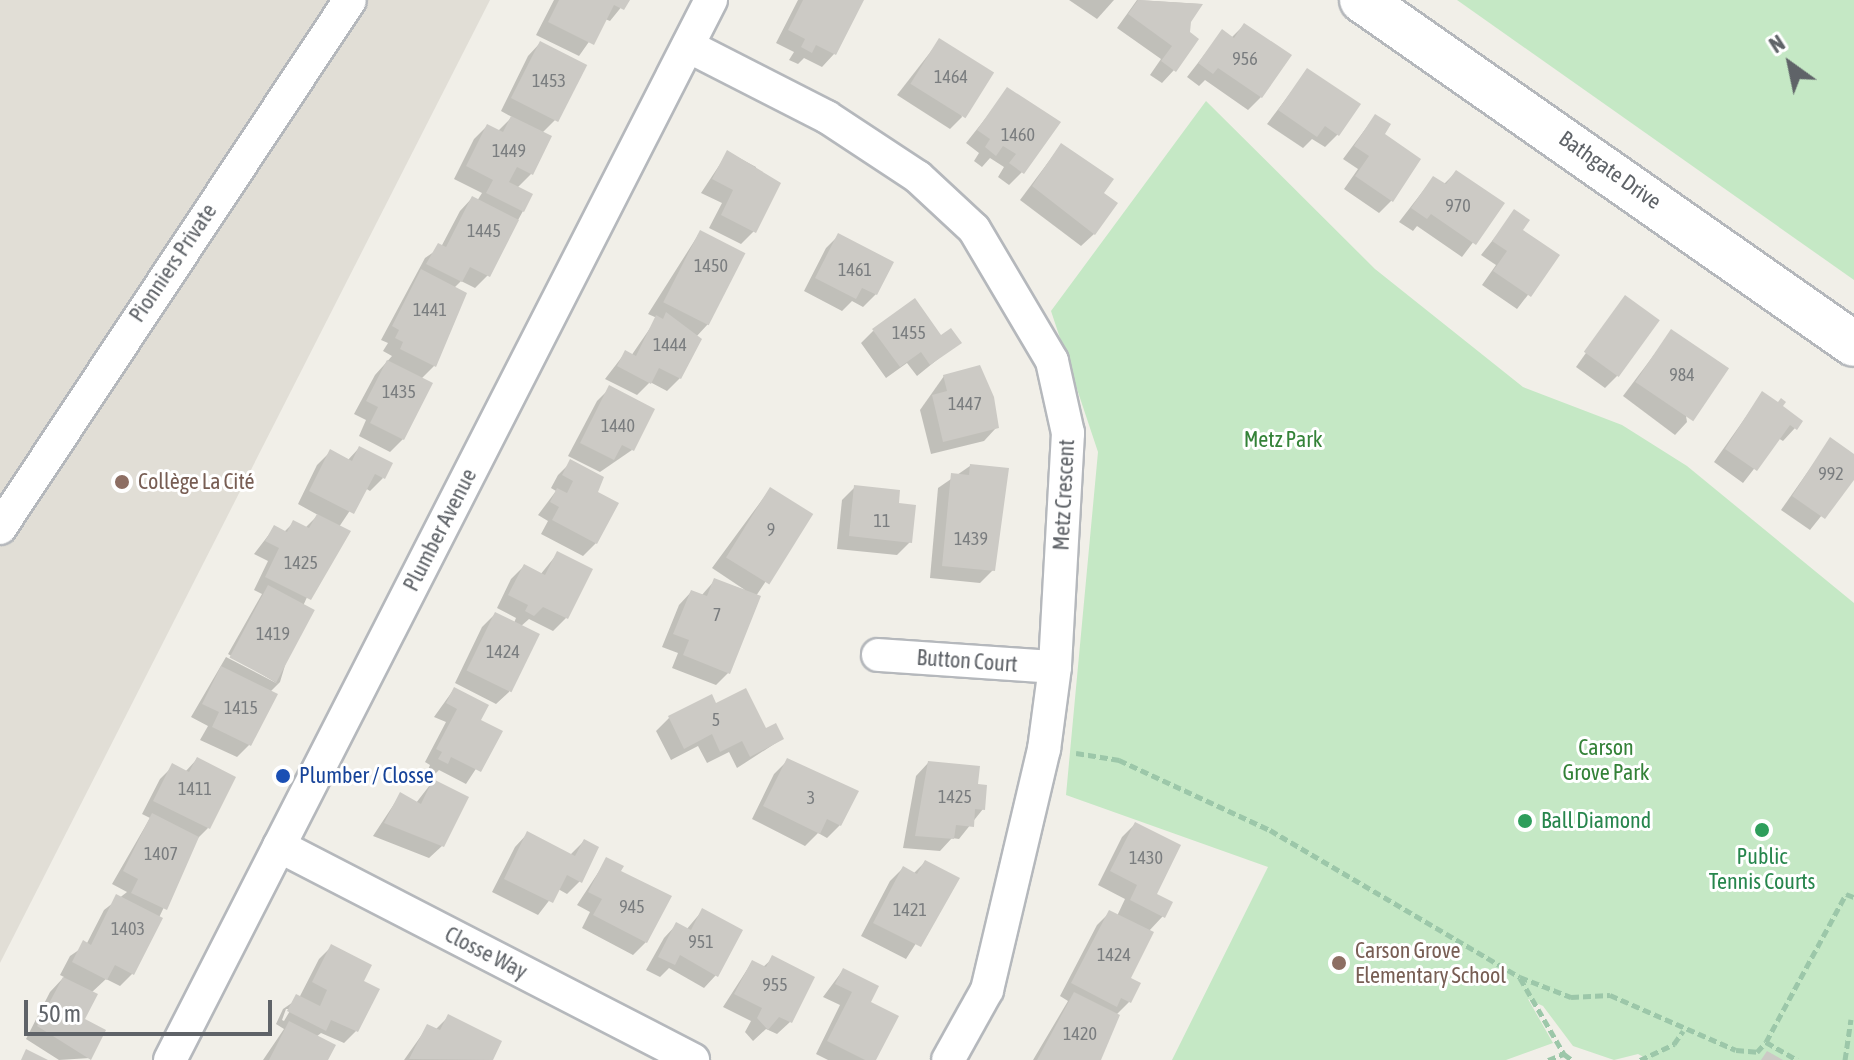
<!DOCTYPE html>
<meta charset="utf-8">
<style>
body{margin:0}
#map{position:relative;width:1854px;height:1060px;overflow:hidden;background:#f1efe8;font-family:"Asap Condensed",sans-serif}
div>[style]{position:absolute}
.education>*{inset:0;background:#e1ded6}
.green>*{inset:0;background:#c5e8c5}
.shadow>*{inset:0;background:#0003}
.building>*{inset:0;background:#cccac5;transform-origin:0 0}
.path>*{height:5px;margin-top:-2.5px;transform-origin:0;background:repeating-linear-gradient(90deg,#9cc7a9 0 8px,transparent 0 12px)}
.roads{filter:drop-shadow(2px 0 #b5b8bc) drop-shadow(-2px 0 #b5b8bc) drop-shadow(0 2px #b5b8bc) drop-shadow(0 -2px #b5b8bc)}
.street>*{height:32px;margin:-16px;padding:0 16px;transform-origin:16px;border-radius:16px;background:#fff}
.secondary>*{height:44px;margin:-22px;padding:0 22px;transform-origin:22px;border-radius:22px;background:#fff}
.dots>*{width:22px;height:22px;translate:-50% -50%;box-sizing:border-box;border:4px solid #fff;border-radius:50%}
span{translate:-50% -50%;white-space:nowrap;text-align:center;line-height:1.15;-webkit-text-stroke:6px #fff;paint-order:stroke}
.number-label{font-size:18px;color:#7a7d7f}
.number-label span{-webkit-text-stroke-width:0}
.street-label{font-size:22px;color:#5f6368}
.park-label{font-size:22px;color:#348238}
.education-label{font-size:22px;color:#785e54}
.left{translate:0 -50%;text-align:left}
.transit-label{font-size:22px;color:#164399}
.leisure-label{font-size:22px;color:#27864d}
.north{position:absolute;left:1750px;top:24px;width:80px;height:80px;-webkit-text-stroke:6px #fff;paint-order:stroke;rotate:327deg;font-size:22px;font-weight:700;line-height:32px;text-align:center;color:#5f6368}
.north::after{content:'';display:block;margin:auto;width:28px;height:36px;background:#5f6368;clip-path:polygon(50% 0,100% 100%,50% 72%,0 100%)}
.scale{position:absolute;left:24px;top:1000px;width:248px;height:36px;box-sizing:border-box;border:4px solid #5f6368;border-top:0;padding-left:10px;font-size:24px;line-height:28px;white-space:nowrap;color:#5f6368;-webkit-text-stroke:6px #fff;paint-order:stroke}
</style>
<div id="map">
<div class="education">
<i style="clip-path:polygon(0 0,490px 0,0 963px)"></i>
</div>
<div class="green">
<i style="clip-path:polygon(1457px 0,1854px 0,1854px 280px)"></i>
<i style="clip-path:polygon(1206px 101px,1375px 269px,1523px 387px,1622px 425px,1687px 466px,1854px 603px,1854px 1060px,1649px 1060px,1638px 1054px,1614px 1060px,1573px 1046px,1543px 1006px,1528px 999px,1553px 1043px,1506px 1060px,1172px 1060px,1268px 867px,1066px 795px,1098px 452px,1051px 311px)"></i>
</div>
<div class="shadow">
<i style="clip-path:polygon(554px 0,627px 0,610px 21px,605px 19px,579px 56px,536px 35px)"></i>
<i style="clip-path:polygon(798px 0,862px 0,834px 54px,822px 67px,804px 58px,798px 64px,789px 60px,794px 52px,776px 43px)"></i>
<i style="clip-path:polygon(1069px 0,1114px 0,1097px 19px)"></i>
<i style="clip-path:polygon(1137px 0,1201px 4px,1189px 22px,1174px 70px,1162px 83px,1150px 75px,1161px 59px,1117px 28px)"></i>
<i style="clip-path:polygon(1244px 25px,1261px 97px,1248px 110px,1205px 80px,1199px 86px,1187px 77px,1222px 32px,1231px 38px)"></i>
<i style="clip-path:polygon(939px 41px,962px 117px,950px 129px,897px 95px)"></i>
<i style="clip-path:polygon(540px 43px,556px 119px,542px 133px,531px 174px,517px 188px,523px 211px,488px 275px,475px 288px,461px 281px,454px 288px,434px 366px,421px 379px,403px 439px,390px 452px,359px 436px,366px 420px,354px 414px,375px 375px,392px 356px,383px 351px,388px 343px,381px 340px,425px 258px,441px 247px,460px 211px,472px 198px,477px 201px,482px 193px,454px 179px,474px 139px,487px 126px,498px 131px,512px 117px,501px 111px,528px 56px)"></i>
<i style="clip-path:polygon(1307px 71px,1338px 134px,1325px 147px,1312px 139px,1303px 148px,1267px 124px)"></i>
<i style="clip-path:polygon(1008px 90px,1022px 172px,1009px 185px,998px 177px,1004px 167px,990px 158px,982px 167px,974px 161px,979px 153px,966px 143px)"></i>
<i style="clip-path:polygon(1375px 116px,1392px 200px,1379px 213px,1344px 189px,1358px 169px,1343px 159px)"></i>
<i style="clip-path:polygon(1061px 145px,1101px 194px,1094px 234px,1081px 246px,1020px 200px)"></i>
<i style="clip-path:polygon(728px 152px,756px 167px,754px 231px,741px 244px,709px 228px,722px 203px,701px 193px)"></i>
<i style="clip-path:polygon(1456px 172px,1502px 204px,1462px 257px,1417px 226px,1413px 231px,1399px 222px,1433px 178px,1443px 185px)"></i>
<i style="clip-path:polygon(1515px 212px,1520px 230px,1558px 256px,1517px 309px,1482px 285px,1496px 265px,1481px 255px)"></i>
<i style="clip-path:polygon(700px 232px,708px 324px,696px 337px,680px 378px,667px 391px,650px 382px,637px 395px,605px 379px,625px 353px,631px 356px,657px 318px,648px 314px)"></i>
<i style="clip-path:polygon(838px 236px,876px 294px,863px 307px,852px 301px,842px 311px,804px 291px,826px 248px)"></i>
<i style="clip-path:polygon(1625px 298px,1618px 375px,1605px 388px,1576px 367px)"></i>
<i style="clip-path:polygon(873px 331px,941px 338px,959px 342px,917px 376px,907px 363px,886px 378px,861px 343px)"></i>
<i style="clip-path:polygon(1672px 331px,1687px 422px,1675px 435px,1623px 396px)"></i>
<i style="clip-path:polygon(944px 376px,996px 428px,984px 441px,931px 454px,920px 410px)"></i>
<i style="clip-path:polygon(610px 388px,632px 450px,600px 472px,568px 456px,597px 401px)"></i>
<i style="clip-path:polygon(1762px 394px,1781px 407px,1795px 428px,1783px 441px,1778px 438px,1743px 483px,1714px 462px)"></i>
<i style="clip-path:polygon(1830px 440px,1854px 457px,1854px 475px,1810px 530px,1781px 510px)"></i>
<i style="clip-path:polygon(359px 448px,383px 478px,370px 491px,365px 488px,339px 527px,303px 606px,280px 682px,270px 692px,250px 744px,237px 757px,200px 740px,208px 726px,191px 717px,226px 657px,278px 684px,228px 654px,262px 594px,254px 590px,268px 561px,254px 554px,274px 528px,284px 532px,294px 522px,305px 528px,318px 515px,298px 504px,317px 465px,330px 452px,347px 461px)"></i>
<i style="clip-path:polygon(571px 462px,595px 493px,596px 543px,583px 556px,541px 534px,548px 521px,538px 515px,556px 491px,551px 488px,558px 475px)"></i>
<i style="clip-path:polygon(970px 466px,993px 570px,980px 583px,930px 578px,938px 488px)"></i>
<i style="clip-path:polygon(855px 487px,896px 505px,910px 542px,897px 555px,837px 549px,842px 500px)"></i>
<i style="clip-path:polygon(770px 489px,810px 515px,756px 596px,729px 672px,716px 685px,672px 668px,678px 653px,662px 647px,679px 605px,691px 592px,701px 596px,715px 580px,745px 590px,712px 568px)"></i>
<i style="clip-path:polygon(557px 554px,566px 618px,553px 631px,529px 619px,520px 627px,509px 692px,496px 704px,455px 683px,482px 627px,495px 614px,514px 623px,516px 618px,497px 608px,511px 579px,524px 566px,540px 575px)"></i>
<i style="clip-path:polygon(454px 689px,478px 721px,500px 732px,466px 784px,439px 770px,433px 776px,427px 772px,430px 765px,425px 762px,446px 722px,434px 717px)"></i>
<i style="clip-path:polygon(711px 697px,715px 705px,782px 739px,737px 768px,729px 752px,707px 763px,698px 746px,671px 760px,656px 731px,669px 718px)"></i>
<i style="clip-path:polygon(197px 759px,208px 828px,195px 841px,133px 973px,120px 986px,106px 979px,91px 993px,83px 1020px,90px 1058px,59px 1060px,26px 1039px,50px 992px,64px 977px,60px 975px,70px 956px,86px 945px,104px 910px,127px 892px,112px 884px,150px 818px,142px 814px,160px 779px,173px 766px,185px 772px)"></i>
<i style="clip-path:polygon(787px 761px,840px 825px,827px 838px,818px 833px,805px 846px,752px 819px,774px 774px)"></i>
<i style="clip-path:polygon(928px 763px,976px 786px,983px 809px,959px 839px,952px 838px,940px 851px,903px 848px,916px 776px)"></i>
<i style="clip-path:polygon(433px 781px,442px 846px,429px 858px,373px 836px,400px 795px,416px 803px)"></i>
<i style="clip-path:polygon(1135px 824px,1163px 916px,1148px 932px,1128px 979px,1129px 1002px,1116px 1015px,1097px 1060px,1033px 1060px,1068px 1001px,1060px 996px,1097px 925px,1110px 912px,1117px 916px,1125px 899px,1098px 885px,1122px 837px)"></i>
<i style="clip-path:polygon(527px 834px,570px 855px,584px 841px,580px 881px,567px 894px,558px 889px,538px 915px,492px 892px,515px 847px)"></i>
<i style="clip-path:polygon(607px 859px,619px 871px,646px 942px,633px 955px,582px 928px,590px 912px,577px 905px)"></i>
<i style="clip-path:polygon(925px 862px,957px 879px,906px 959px,861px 936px,890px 881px,903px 868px,913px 874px)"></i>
<i style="clip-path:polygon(702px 911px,716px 975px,704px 988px,669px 968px,660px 977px,646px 970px,664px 938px,676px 925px,686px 930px)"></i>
<i style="clip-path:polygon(evenodd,331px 947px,362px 982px,357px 1030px,344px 1043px,321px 1033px,316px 1037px,326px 1060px,263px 1060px,284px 1029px,276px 1024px,283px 1009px,299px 998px,319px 959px,331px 947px,286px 1009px,291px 1009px,284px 1021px,282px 1020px,286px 1009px)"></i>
<i style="clip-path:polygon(773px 958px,790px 1022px,777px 1034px,766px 1029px,753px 1041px,745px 1032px,751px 1021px,723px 1007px,752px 962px,762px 968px)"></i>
<i style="clip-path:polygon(843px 970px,869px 1003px,874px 1060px,828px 1060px,816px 1054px,840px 1005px,823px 997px)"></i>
<i style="clip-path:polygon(449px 1016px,500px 1042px,491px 1060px,404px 1060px,428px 1026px,435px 1030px)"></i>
</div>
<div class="building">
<i style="clip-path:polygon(559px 0,630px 0,624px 10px,614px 5px,594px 45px,548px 22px)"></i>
<i style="clip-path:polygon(803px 0,864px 0,836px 55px,816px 45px,812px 53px,801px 47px,805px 39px,788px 30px)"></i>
<i style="clip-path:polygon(1138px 0,1203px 4px,1191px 22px,1190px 32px,1199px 39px,1176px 72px,1161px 61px,1172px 46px,1128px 14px)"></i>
<i style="clip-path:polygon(1244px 23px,1292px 55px,1262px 98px,1218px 68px,1213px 74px,1198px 63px,1222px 29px,1234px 38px)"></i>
<i style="left:939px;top:38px;width:65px;height:54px;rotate:32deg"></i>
<i style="left:540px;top:41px;width:53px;height:64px;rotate:27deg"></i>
<i style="clip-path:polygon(1307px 68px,1361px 104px,1339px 136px,1325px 126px,1317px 137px,1278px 110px)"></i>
<i style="clip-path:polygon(1007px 87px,1061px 122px,1024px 174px,1009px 163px,1016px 154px,1003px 146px,996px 156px,985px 147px,990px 139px,977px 130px)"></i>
<i style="clip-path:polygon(1375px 114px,1391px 124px,1385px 134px,1421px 159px,1393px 202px,1355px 176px,1369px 156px,1354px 146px)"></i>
<i style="clip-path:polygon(511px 116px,552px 136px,533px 175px,517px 167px,509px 182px,533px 194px,524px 212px,486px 193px,493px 180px,466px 166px,487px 124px,503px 132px)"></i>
<i style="clip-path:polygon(1061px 143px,1114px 179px,1104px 193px,1118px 203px,1095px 235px,1032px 186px)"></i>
<i style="clip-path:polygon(727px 150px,781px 183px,756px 233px,721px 215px,733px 190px,712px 179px)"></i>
<i style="clip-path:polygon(1456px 170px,1505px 203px,1476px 245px,1431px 214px,1427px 219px,1411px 208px,1433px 176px,1446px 184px)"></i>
<i style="clip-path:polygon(472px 196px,519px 220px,490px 277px,470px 267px,462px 282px,426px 264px,438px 243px,446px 247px)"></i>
<i style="clip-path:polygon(1514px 209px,1530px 220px,1523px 230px,1560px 255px,1531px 297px,1493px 271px,1507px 251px,1492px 241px)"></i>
<i style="left:700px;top:230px;width:51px;height:81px;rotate:27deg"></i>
<i style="clip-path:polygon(838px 233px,894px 262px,877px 295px,862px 288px,856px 299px,815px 278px)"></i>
<i style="clip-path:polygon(421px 269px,467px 293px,436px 367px,400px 349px,403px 342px,395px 338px,399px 330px,392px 326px)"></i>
<i style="left:1625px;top:295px;width:43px;height:70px;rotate:36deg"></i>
<i style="clip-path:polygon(915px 298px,941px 335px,951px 328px,962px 343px,930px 365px,921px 352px,900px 367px,872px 329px)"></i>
<i style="clip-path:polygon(666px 312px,702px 339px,681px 379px,659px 368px,651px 384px,617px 366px,625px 350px,636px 356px,656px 315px,663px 319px)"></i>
<i style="left:1671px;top:329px;width:70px;height:64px;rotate:34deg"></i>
<i style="clip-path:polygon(387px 360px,433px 383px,404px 440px,370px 423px,378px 407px,366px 401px)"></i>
<i style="clip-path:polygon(980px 365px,994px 397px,999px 428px,943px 442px,932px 395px,947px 391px,943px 375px)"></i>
<i style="clip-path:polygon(609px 385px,655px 409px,634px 451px,622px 445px,614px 460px,580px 443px)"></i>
<i style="clip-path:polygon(1762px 391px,1778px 402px,1781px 398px,1786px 402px,1783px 406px,1803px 421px,1797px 430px,1790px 425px,1757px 471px,1725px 449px)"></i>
<i style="clip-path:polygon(1830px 437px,1854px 454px,1854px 480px,1825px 519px,1792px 496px)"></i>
<i style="clip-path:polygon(359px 446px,393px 463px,385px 479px,375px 474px,354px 514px,309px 491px,330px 449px,352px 461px)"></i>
<i style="clip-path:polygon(570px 459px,604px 477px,598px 492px,619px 503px,597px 544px,552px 520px,559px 507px,550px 502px,557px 488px,567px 493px,573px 481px,562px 475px)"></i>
<i style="clip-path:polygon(970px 464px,1009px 468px,995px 571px,942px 566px,951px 473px,969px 475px)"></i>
<i style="clip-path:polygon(854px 485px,900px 490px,899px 503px,916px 505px,912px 543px,849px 536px)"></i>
<i style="left:770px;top:487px;width:51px;height:83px;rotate:32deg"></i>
<i style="clip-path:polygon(317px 514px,351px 531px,311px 600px,265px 577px,279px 548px,265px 541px,274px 525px,287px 532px,293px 520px,309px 528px)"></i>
<i style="clip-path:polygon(557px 551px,593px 569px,568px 619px,543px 607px,534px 616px,525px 611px,528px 605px,508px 595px,524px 564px,545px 575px)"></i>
<i style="clip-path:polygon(714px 578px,761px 596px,730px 674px,683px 655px,689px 640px,673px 634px,691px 590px,707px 596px)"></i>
<i style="left:268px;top:585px;width:53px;height:82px;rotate:28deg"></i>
<i style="left:495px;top:612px;width:50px;height:65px;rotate:26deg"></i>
<i style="clip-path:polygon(221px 666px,278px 694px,251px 746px,212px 727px,219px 712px,202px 704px)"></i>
<i style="clip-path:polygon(454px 687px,489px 705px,481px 720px,503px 731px,481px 772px,451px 757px,448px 764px,438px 759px,442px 752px,436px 749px,457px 709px,446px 703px)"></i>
<i style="clip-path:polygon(746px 688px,766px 728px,776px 723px,784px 739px,750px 757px,742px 741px,720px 752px,712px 734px,684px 749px,668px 716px,712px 694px,716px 703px)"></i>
<i style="clip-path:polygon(197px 757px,236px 777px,210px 829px,153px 801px,172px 763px,189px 772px)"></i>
<i style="clip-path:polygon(787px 758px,859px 791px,841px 826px,827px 819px,820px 834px,763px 806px)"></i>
<i style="clip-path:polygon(928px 761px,980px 766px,978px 784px,987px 785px,985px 810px,975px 809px,974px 827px,956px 825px,954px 839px,915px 836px)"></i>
<i style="clip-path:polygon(433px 779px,469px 797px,444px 847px,384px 823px,400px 792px,421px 804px)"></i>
<i style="clip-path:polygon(152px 813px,199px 837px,167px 910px,131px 893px,138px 879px,123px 871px)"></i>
<i style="clip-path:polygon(1135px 822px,1181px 845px,1157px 894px,1173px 902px,1165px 918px,1130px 900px,1137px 885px,1110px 871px)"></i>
<i style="clip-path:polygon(527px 831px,575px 856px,584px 839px,599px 847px,582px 883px,567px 875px,553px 903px,504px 879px)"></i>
<i style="clip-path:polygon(606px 857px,624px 866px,621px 871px,672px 896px,647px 943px,593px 915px,602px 899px,588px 892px)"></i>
<i style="clip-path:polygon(925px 860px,960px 878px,921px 947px,873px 923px,903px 866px,917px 874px)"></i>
<i style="clip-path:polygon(116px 894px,163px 918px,134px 975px,115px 965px,107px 980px,72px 962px,83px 940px,91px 945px)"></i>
<i style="clip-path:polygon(702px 908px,743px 930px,718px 977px,680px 955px,675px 965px,658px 957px,676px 922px,691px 930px)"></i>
<i style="clip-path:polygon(1109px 910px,1154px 932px,1131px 978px,1141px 983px,1131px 1003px,1121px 998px,1117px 1007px,1071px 983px)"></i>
<i style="clip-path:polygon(331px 944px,372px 965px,364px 981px,380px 989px,358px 1032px,331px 1020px,326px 1031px,287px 1011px,296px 994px,320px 1006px,327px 990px,312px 982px)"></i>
<i style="clip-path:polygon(772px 955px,815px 977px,792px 1023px,779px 1017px,768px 1030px,757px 1018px,762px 1008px,734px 994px,752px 960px,766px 967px)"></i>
<i style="clip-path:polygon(843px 968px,879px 986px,871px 1002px,899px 1016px,876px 1060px,865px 1060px,827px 1041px,852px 992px,835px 984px)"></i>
<i style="clip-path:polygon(63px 977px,98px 994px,85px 1019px,106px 1030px,91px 1060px,37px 1026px)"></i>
<i style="clip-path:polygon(1074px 992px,1120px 1015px,1101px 1060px,1037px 1060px)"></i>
<i style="clip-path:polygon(448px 1014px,502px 1041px,493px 1060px,409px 1059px,427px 1024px,440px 1030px)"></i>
<i style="clip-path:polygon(289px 1021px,336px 1045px,328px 1060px,269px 1060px)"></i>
<i style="clip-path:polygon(26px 1049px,48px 1060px,21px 1060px)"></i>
<i style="clip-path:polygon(1767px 1051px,1783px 1060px,1761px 1060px)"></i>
</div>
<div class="path">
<i style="left:1076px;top:753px;width:44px;rotate:9.2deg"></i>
<i style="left:1119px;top:760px;width:166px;rotate:24.9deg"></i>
<i style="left:1270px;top:830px;width:290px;rotate:30.5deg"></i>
<i style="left:1520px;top:977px;width:55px;rotate:21.4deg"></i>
<i style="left:1571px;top:997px;width:39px;rotate:-3deg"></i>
<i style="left:1610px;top:995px;width:137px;rotate:23.6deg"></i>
<i style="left:1736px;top:1050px;width:21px;rotate:5deg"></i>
<i style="left:1757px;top:1052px;width:13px;rotate:-48deg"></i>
<i style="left:1766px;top:1042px;width:168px;rotate:-61.6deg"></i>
<i style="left:1846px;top:894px;width:9px;rotate:21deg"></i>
<i style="left:1520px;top:978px;width:88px;rotate:59.9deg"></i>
<i style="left:1564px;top:1054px;width:10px;rotate:37deg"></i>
<i style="left:1766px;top:1042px;width:36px;rotate:30deg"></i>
<i style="left:1548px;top:1060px;width:17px;rotate:-21deg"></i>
<i style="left:1640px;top:1060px;width:38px;rotate:-25deg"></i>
<i style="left:1674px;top:1044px;width:16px;rotate:-55deg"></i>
<i style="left:1845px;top:1060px;width:41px;rotate:-81.7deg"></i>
</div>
<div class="roads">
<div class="street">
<i style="left:688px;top:46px;width:156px;rotate:27.1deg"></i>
<i style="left:827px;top:117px;width:109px;rotate:33.4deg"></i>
<i style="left:918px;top:177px;width:76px;rotate:42.9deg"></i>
<i style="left:974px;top:229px;width:153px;rotate:59.4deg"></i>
<i style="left:1052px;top:361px;width:74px;rotate:77.5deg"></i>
<i style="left:1068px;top:433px;width:234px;rotate:93.2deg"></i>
<i style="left:1055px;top:667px;width:83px;rotate:97.6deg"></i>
<i style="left:1044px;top:749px;width:248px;rotate:103.3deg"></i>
<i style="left:987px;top:990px;width:80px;rotate:119.1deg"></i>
<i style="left:0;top:528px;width:633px;rotate:-56.46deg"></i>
<i style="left:878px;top:655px;width:177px;rotate:3.9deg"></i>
<i style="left:279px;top:846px;width:466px;rotate:27.3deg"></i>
<i style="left:170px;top:1060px;width:1190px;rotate:-62.96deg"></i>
</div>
<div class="secondary">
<i style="left:1362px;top:0;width:600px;rotate:34.96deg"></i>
</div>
</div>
<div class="dots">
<i style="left:122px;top:482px;background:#8d6e63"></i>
<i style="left:283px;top:776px;background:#1a4fb4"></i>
<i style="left:1525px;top:821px;background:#2e9e5b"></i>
<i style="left:1762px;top:830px;background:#2e9e5b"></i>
<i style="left:1339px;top:963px;background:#8d6e63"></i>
</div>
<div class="number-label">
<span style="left:1245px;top:59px">956</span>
<span style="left:951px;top:77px">1464</span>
<span style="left:549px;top:81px">1453</span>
<span style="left:1018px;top:135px">1460</span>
<span style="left:509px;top:151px">1449</span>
<span style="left:1458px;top:206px">970</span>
<span style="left:484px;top:231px">1445</span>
<span style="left:711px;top:266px">1450</span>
<span style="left:855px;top:270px">1461</span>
<span style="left:430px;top:310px">1441</span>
<span style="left:909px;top:333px">1455</span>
<span style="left:670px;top:345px">1444</span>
<span style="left:1682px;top:375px">984</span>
<span style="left:399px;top:392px">1435</span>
<span style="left:965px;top:404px">1447</span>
<span style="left:618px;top:426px">1440</span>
<span style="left:1831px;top:474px">992</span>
<span style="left:882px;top:521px">11</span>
<span style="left:771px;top:530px">9</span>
<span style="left:971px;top:539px">1439</span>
<span style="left:301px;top:563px">1425</span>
<span style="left:717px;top:615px">7</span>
<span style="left:273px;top:634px">1419</span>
<span style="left:503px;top:652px">1424</span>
<span style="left:241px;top:708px">1415</span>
<span style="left:716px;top:720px">5</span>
<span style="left:195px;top:789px">1411</span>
<span style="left:955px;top:797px">1425</span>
<span style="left:811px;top:798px">3</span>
<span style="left:161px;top:854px">1407</span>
<span style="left:1146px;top:858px">1430</span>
<span style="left:632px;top:907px">945</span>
<span style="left:910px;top:910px">1421</span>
<span style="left:128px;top:929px">1403</span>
<span style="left:701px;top:942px">951</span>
<span style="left:1114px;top:955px">1424</span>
<span style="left:775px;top:985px">955</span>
<span style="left:1080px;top:1034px">1420</span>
</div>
<div class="street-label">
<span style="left:1610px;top:170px;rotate:35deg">Bathgate Drive</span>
<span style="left:173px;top:263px;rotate:-56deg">Pionniers Private</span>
<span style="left:1064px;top:495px;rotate:-87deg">Metz Crescent</span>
<span style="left:440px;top:530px;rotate:-63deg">Plumber Avenue</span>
<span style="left:967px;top:661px;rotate:4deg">Button Court</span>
<span style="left:486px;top:953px;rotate:27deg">Closse Way</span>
</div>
<div class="park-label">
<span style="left:1283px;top:440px">Metz Park</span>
<span style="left:1606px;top:760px">Carson<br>Grove Park</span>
</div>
<div class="education-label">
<span class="left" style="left:138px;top:482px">Collège La Cité</span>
<span class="left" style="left:1355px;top:963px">Carson Grove<br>Elementary School</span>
</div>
<div class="transit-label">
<span class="left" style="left:299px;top:776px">Plumber / Closse</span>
</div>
<div class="leisure-label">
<span class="left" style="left:1541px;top:821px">Ball Diamond</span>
<span style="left:1762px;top:869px">Public<br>Tennis Courts</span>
</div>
<div class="north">N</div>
<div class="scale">50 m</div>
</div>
